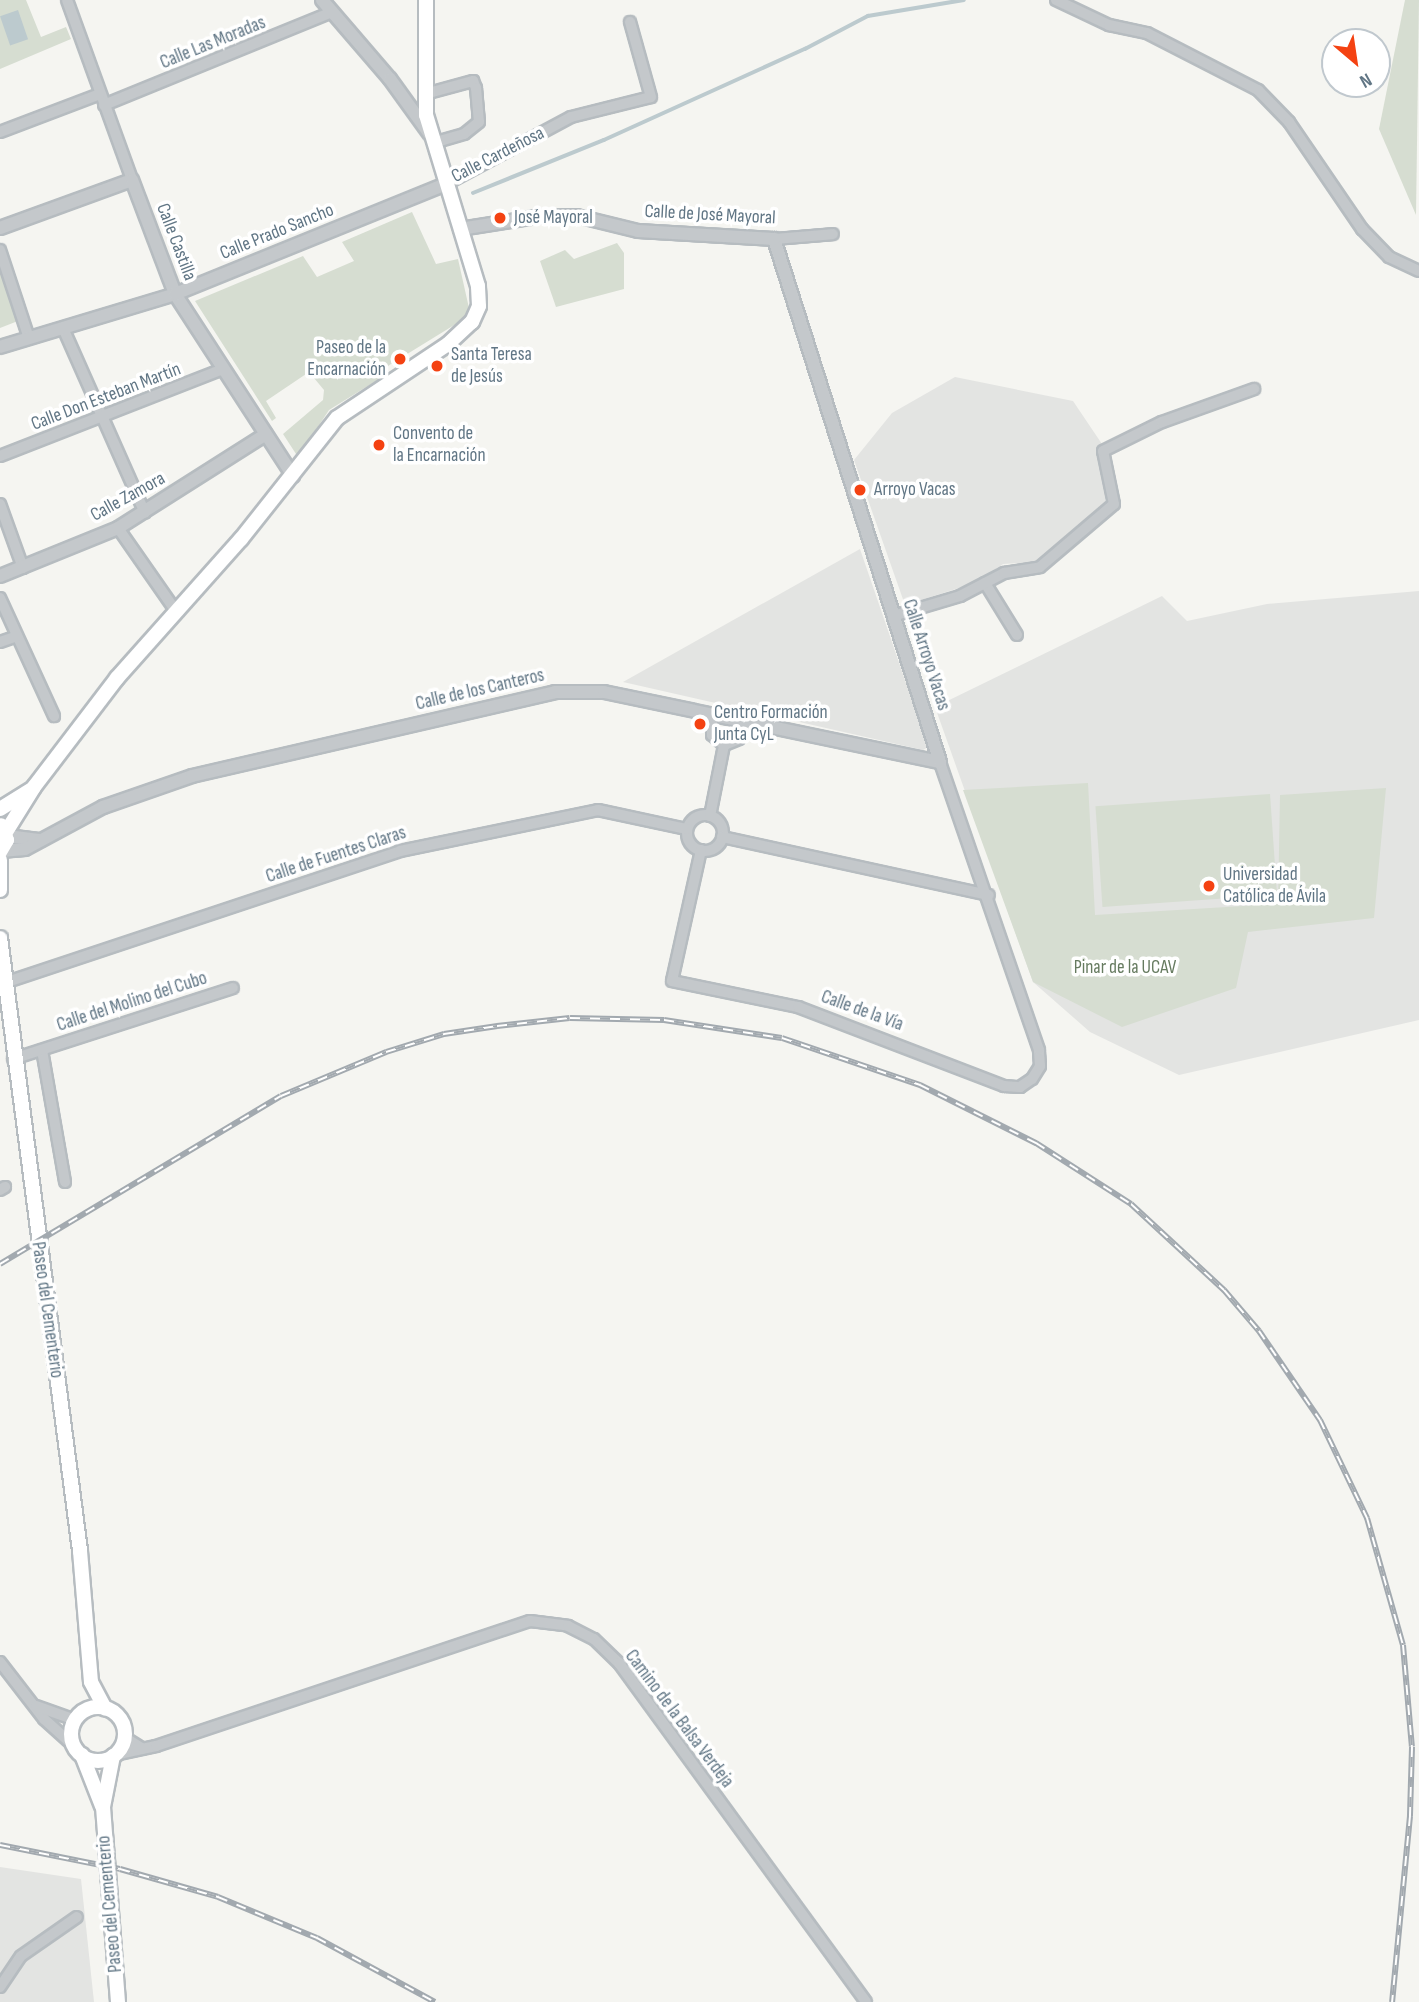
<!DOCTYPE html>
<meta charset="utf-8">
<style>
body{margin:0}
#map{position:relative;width:1419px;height:2002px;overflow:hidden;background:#f5f5f1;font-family:"Sofia Sans Condensed",sans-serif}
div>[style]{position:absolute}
.built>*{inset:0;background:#e3e4e2}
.green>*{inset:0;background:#d6ddd1;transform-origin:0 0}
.water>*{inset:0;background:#bccace;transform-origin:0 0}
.stream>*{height:3.5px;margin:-1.75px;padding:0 1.75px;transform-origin:1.75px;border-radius:1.75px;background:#bccace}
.roads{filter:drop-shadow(2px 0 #b6bcc0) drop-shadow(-2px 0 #b6bcc0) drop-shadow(0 2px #b6bcc0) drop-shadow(0 -2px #b6bcc0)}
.minor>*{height:10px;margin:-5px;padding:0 5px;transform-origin:5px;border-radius:5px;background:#c4c8cb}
.minor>.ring{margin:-5px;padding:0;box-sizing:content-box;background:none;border:10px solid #c4c8cb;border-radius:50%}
.tertiary>*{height:12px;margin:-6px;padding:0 6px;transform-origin:6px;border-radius:6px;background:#c4c8cb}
.secondary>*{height:14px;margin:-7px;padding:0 7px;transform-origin:7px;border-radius:7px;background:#fff}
.secondary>.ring{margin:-7px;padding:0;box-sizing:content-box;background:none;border:14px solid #fff;border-radius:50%}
.rail>*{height:6px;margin-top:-3px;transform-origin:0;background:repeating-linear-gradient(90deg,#fff 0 10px,#a2a9af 0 20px);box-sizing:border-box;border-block:2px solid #a2a9af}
.dots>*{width:19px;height:19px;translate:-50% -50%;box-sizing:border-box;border:4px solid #fff;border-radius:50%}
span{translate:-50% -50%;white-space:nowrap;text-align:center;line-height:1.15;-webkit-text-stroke:7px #fff;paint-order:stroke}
.street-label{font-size:19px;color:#617685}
.poi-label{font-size:19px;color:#617685}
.left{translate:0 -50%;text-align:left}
.right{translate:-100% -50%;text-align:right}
.park-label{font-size:19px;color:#667b60}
.north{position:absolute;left:1321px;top:28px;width:70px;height:70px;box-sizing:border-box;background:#fff;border:2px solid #c0c8ce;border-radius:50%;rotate:151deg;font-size:19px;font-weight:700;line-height:28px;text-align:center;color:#617685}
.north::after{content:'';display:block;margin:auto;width:24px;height:32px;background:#f44212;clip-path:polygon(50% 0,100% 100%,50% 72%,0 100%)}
</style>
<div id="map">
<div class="built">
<i style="clip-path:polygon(955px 377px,1073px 401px,1104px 447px,1096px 450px,1106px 501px,1037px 562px,1003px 564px,978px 582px,905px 605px,854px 460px,892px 413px)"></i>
<i style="clip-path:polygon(860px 549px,928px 747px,923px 750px,623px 682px)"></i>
<i style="clip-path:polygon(1419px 591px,1419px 1020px,1179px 1075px,1090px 1032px,1033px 982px,935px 707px,1162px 596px,1187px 621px,1267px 604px)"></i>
<i style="clip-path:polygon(0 1867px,81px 1879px,94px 2002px,0 2002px)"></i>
</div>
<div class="green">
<i style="clip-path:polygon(0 0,26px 0,41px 37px,66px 27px,71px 39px,0 69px)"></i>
<i style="clip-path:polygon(1405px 0,1419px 0,1416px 215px,1379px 129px)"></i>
<i style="clip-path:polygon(412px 212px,436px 264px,458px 259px,469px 308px,464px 319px,391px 364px,376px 374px,379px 379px,329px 410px,298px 457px,283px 434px,323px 400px,324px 390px,309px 372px,266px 401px,276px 418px,272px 421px,195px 301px,303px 256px,317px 277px,354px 261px,342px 242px)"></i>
<i style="clip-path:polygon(617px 243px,624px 253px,624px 289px,556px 307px,540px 261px,565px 250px,574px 259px)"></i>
<i style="clip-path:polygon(0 258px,23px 319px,0 328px)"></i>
<i style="clip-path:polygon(1088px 783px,1095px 915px,1278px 904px,1280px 795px,1386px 788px,1374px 918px,1248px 932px,1236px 988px,1122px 1027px,1033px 982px,963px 790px)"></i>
<i style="left:1270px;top:794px;width:101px;height:175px;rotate:86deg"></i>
</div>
<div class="water">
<i style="left:18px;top:10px;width:31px;height:19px;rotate:71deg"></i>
</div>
<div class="stream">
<i style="left:473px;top:193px;width:141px;rotate:-22deg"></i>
<i style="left:604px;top:140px;width:221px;rotate:-24.4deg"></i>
<i style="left:805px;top:49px;width:71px;rotate:-27.6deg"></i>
<i style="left:868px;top:16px;width:97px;rotate:-9.5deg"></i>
</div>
<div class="roads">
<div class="minor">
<i style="left:67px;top:0;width:191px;rotate:70.1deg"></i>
<i style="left:1056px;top:0;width:59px;rotate:25.3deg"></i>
<i style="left:1109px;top:25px;width:39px;rotate:12deg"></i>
<i style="left:1147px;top:33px;width:125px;rotate:27.2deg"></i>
<i style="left:1258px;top:90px;width:45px;rotate:45.9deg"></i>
<i style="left:1289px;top:122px;width:130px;rotate:55.7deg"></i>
<i style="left:1362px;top:229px;width:39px;rotate:46deg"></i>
<i style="left:1389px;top:257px;width:33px;rotate:25deg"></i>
<i style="left:425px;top:94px;width:50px;rotate:-15.2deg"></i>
<i style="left:473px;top:81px;width:8px;rotate:67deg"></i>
<i style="left:476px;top:88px;width:34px;rotate:85deg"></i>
<i style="left:479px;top:122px;width:19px;rotate:141deg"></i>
<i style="left:464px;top:134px;width:32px;rotate:164deg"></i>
<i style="left:104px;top:105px;width:246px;rotate:-22.2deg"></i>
<i style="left:0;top:132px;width:107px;rotate:-20.8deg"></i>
<i style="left:446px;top:184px;width:142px;rotate:-28.2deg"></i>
<i style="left:571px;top:117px;width:82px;rotate:-14deg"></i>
<i style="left:651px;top:97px;width:78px;rotate:-105.6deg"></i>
<i style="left:774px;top:239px;width:59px;rotate:-4.8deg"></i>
<i style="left:0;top:250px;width:93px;rotate:71.8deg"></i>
<i style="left:63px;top:328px;width:202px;rotate:66.1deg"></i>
<i style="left:0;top:456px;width:239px;rotate:-21.3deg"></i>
<i style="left:0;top:504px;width:68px;rotate:70.2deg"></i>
<i style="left:118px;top:528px;width:101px;rotate:55.1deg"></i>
<i style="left:985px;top:583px;width:61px;rotate:58.4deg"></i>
<i style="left:0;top:598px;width:130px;rotate:65.4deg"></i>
<i style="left:893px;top:616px;width:70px;rotate:-16.6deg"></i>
<i style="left:960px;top:596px;width:50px;rotate:-27.6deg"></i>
<i style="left:1004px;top:573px;width:36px;rotate:-9deg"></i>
<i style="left:1040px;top:567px;width:97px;rotate:-40.4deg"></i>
<i style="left:1114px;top:504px;width:54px;rotate:-101.7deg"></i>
<i style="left:1103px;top:451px;width:66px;rotate:-26.2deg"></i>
<i style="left:1162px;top:422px;width:98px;rotate:-19.7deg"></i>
<i style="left:0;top:642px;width:18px;rotate:-19deg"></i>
<i style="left:712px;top:714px;width:21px;rotate:90deg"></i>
<i style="left:712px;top:735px;width:16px;rotate:40deg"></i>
<i style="left:724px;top:745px;width:16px;rotate:-22deg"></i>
<i style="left:739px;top:739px;width:19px;rotate:-69deg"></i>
<i class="ring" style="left:687px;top:815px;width:26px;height:26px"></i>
<i style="left:710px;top:816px;width:72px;rotate:-78.8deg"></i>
<i style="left:722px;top:837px;width:273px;rotate:12.3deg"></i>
<i style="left:701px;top:850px;width:134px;rotate:102.5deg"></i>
<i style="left:672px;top:981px;width:129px;rotate:11.7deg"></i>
<i style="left:798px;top:1007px;width:221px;rotate:21deg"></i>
<i style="left:1004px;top:1086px;width:16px;rotate:4deg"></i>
<i style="left:1020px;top:1087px;width:14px;rotate:-34deg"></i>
<i style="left:1032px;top:1079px;width:15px;rotate:-58deg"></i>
<i style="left:1040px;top:1066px;width:16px;rotate:-94deg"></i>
<i style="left:1039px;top:1050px;width:305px;rotate:-109deg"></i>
<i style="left:4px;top:983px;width:417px;rotate:-18.4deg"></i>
<i style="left:400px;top:851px;width:202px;rotate:-11.7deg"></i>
<i style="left:598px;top:810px;width:91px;rotate:12.1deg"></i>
<i style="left:42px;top:1050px;width:134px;rotate:80.1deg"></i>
<i style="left:13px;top:1059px;width:231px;rotate:-17.9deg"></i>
<i style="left:0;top:1190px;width:6px;rotate:-31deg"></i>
<i style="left:0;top:1662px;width:72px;rotate:52.3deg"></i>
<i style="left:44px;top:1719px;width:40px;rotate:42deg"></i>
<i style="left:36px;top:1706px;width:41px;rotate:19.7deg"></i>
<i style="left:124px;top:1737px;width:22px;rotate:32deg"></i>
<i style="left:114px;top:1755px;width:43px;rotate:-12.1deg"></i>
<i style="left:156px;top:1746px;width:394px;rotate:-18.5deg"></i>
<i style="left:530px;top:1621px;width:38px;rotate:7deg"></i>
<i style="left:568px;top:1626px;width:29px;rotate:27deg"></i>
<i style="left:594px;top:1639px;width:35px;rotate:44deg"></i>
<i style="left:619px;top:1663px;width:419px;rotate:53.9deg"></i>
<i style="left:0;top:1987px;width:37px;rotate:-56deg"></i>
<i style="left:21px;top:1956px;width:68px;rotate:-34.9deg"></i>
</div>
<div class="tertiary">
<i style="left:322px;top:0;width:104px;rotate:49.3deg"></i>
<i style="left:390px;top:79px;width:67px;rotate:54.2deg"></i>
<i style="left:0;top:228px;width:140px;rotate:-20deg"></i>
<i style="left:132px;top:180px;width:122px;rotate:69.3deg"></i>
<i style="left:175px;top:294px;width:217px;rotate:57deg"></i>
<i style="left:0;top:347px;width:183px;rotate:-16.8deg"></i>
<i style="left:175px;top:294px;width:292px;rotate:-22.1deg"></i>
<i style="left:0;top:576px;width:127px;rotate:-22.1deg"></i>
<i style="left:118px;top:528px;width:175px;rotate:-32.4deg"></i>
<i style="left:7px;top:836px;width:34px;rotate:7deg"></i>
<i style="left:1px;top:851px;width:24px;rotate:-5deg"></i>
<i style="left:25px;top:849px;width:89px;rotate:-28.3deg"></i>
<i style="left:103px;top:807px;width:94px;rotate:-19.2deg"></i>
<i style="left:192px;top:776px;width:373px;rotate:-13deg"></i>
<i style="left:555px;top:692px;width:49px"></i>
<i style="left:604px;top:692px;width:343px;rotate:11.8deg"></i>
<i style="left:940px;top:762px;width:549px;rotate:-107.61deg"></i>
<i style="left:774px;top:239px;width:136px;rotate:-176.6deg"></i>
<i style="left:638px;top:231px;width:63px;rotate:-166.2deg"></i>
<i style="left:577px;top:216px;width:41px;rotate:178.6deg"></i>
<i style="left:536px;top:217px;width:77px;rotate:171deg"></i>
</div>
<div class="secondary">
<i style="left:0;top:809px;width:36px;rotate:-32deg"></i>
<i style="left:6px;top:832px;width:53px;rotate:-58.1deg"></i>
<i style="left:34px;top:787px;width:137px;rotate:-52.7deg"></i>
<i style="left:117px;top:678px;width:186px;rotate:-48.3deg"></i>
<i style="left:241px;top:539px;width:154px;rotate:-51.6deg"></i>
<i style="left:337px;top:418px;width:133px;rotate:-33.7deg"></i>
<i style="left:448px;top:344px;width:33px;rotate:-43deg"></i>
<i style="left:472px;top:322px;width:17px;rotate:-66deg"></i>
<i style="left:479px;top:306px;width:20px;rotate:-93deg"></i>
<i style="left:478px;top:286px;width:179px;rotate:-106.9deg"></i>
<i style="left:426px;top:115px;width:115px;rotate:-90deg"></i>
<i style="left:0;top:852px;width:14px;rotate:-60deg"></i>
<i style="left:7px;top:840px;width:16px;rotate:-112deg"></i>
<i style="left:0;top:860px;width:30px;rotate:90deg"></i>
<i style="left:0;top:938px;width:618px;rotate:82.56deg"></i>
<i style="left:80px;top:1551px;width:131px;rotate:85.2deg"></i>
<i style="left:91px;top:1682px;width:30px;rotate:62deg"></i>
<i class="ring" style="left:71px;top:1707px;width:40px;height:40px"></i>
<i style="left:82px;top:1755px;width:55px;rotate:68.6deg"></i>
<i style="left:113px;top:1756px;width:52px;rotate:101.1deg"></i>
<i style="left:103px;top:1807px;width:196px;rotate:85.6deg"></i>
</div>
</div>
<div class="rail">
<i style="left:0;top:1264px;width:327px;rotate:-30.9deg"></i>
<i style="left:281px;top:1096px;width:114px;rotate:-22.7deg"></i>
<i style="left:386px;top:1052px;width:61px;rotate:-17.2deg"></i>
<i style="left:444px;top:1034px;width:54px;rotate:-8.6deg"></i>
<i style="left:497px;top:1026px;width:73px;rotate:-6.3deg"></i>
<i style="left:570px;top:1018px;width:94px;rotate:1.2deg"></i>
<i style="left:664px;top:1020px;width:119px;rotate:8.7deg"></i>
<i style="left:782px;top:1038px;width:146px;rotate:18.8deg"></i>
<i style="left:920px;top:1085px;width:130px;rotate:26.6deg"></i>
<i style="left:1036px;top:1143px;width:113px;rotate:32.7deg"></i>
<i style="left:1131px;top:1204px;width:127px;rotate:42.8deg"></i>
<i style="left:1224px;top:1290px;width:54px;rotate:49.5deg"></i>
<i style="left:1259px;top:1331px;width:108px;rotate:55.6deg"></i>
<i style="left:1320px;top:1420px;width:109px;rotate:64.4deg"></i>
<i style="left:1367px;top:1518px;width:132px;rotate:74.2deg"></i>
<i style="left:1403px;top:1645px;width:102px;rotate:85deg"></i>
<i style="left:1412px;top:1747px;width:69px;rotate:91.7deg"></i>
<i style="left:1410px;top:1816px;width:187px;rotate:95.5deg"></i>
<i style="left:0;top:1845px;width:122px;rotate:11.3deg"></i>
<i style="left:120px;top:1869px;width:102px;rotate:15.9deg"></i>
<i style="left:218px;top:1897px;width:107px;rotate:22.5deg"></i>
<i style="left:317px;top:1938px;width:134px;rotate:28.5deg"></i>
</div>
<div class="dots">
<i style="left:500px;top:218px;background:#f44212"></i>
<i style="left:400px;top:359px;background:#f44212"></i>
<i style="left:437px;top:366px;background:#f44212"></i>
<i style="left:379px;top:445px;background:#f44212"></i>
<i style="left:860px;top:490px;background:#f44212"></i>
<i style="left:700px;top:724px;background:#f44212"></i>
<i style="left:1209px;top:886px;background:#f44212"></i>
</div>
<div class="street-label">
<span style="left:213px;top:43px;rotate:-22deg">Calle Las Moradas</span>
<span style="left:498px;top:155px;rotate:-27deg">Calle Cardeñosa</span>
<span style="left:710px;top:215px;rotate:3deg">Calle de José Mayoral</span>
<span style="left:277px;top:232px;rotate:-22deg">Calle Prado Sancho</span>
<span style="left:176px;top:242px;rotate:69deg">Calle Castilla</span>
<span style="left:106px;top:397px;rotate:-21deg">Calle Don Esteban Martín</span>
<span style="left:128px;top:497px;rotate:-29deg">Calle Zamora</span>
<span style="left:926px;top:655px;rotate:72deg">Calle Arroyo Vacas</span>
<span style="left:480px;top:690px;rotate:-13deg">Calle de los Canteros</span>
<span style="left:336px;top:855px;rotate:-18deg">Calle de Fuentes Claras</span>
<span style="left:132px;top:1002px;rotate:-18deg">Calle del Molino del Cubo</span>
<span style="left:862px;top:1011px;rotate:20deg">Calle de la Vía</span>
<span style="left:47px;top:1310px;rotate:82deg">Paseo del Cementerio</span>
<span style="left:679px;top:1719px;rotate:53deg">Camino de la Balsa Verdeja</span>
<span style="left:110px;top:1904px;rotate:-95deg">Paseo del Cementerio</span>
</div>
<div class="poi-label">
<span class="left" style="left:514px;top:218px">José Mayoral</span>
<span class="right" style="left:386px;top:359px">Paseo de la<br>Encarnación</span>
<span class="left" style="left:451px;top:366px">Santa Teresa<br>de Jesús</span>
<span class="left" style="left:393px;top:445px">Convento de<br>la Encarnación</span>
<span class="left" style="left:874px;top:490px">Arroyo Vacas</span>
<span class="left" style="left:714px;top:724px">Centro Formación<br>Junta CyL</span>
<span class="left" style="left:1223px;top:886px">Universidad<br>Católica de Ávila</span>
</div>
<div class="park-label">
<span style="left:1125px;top:968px">Pinar de la UCAV</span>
</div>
<div class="north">N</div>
</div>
